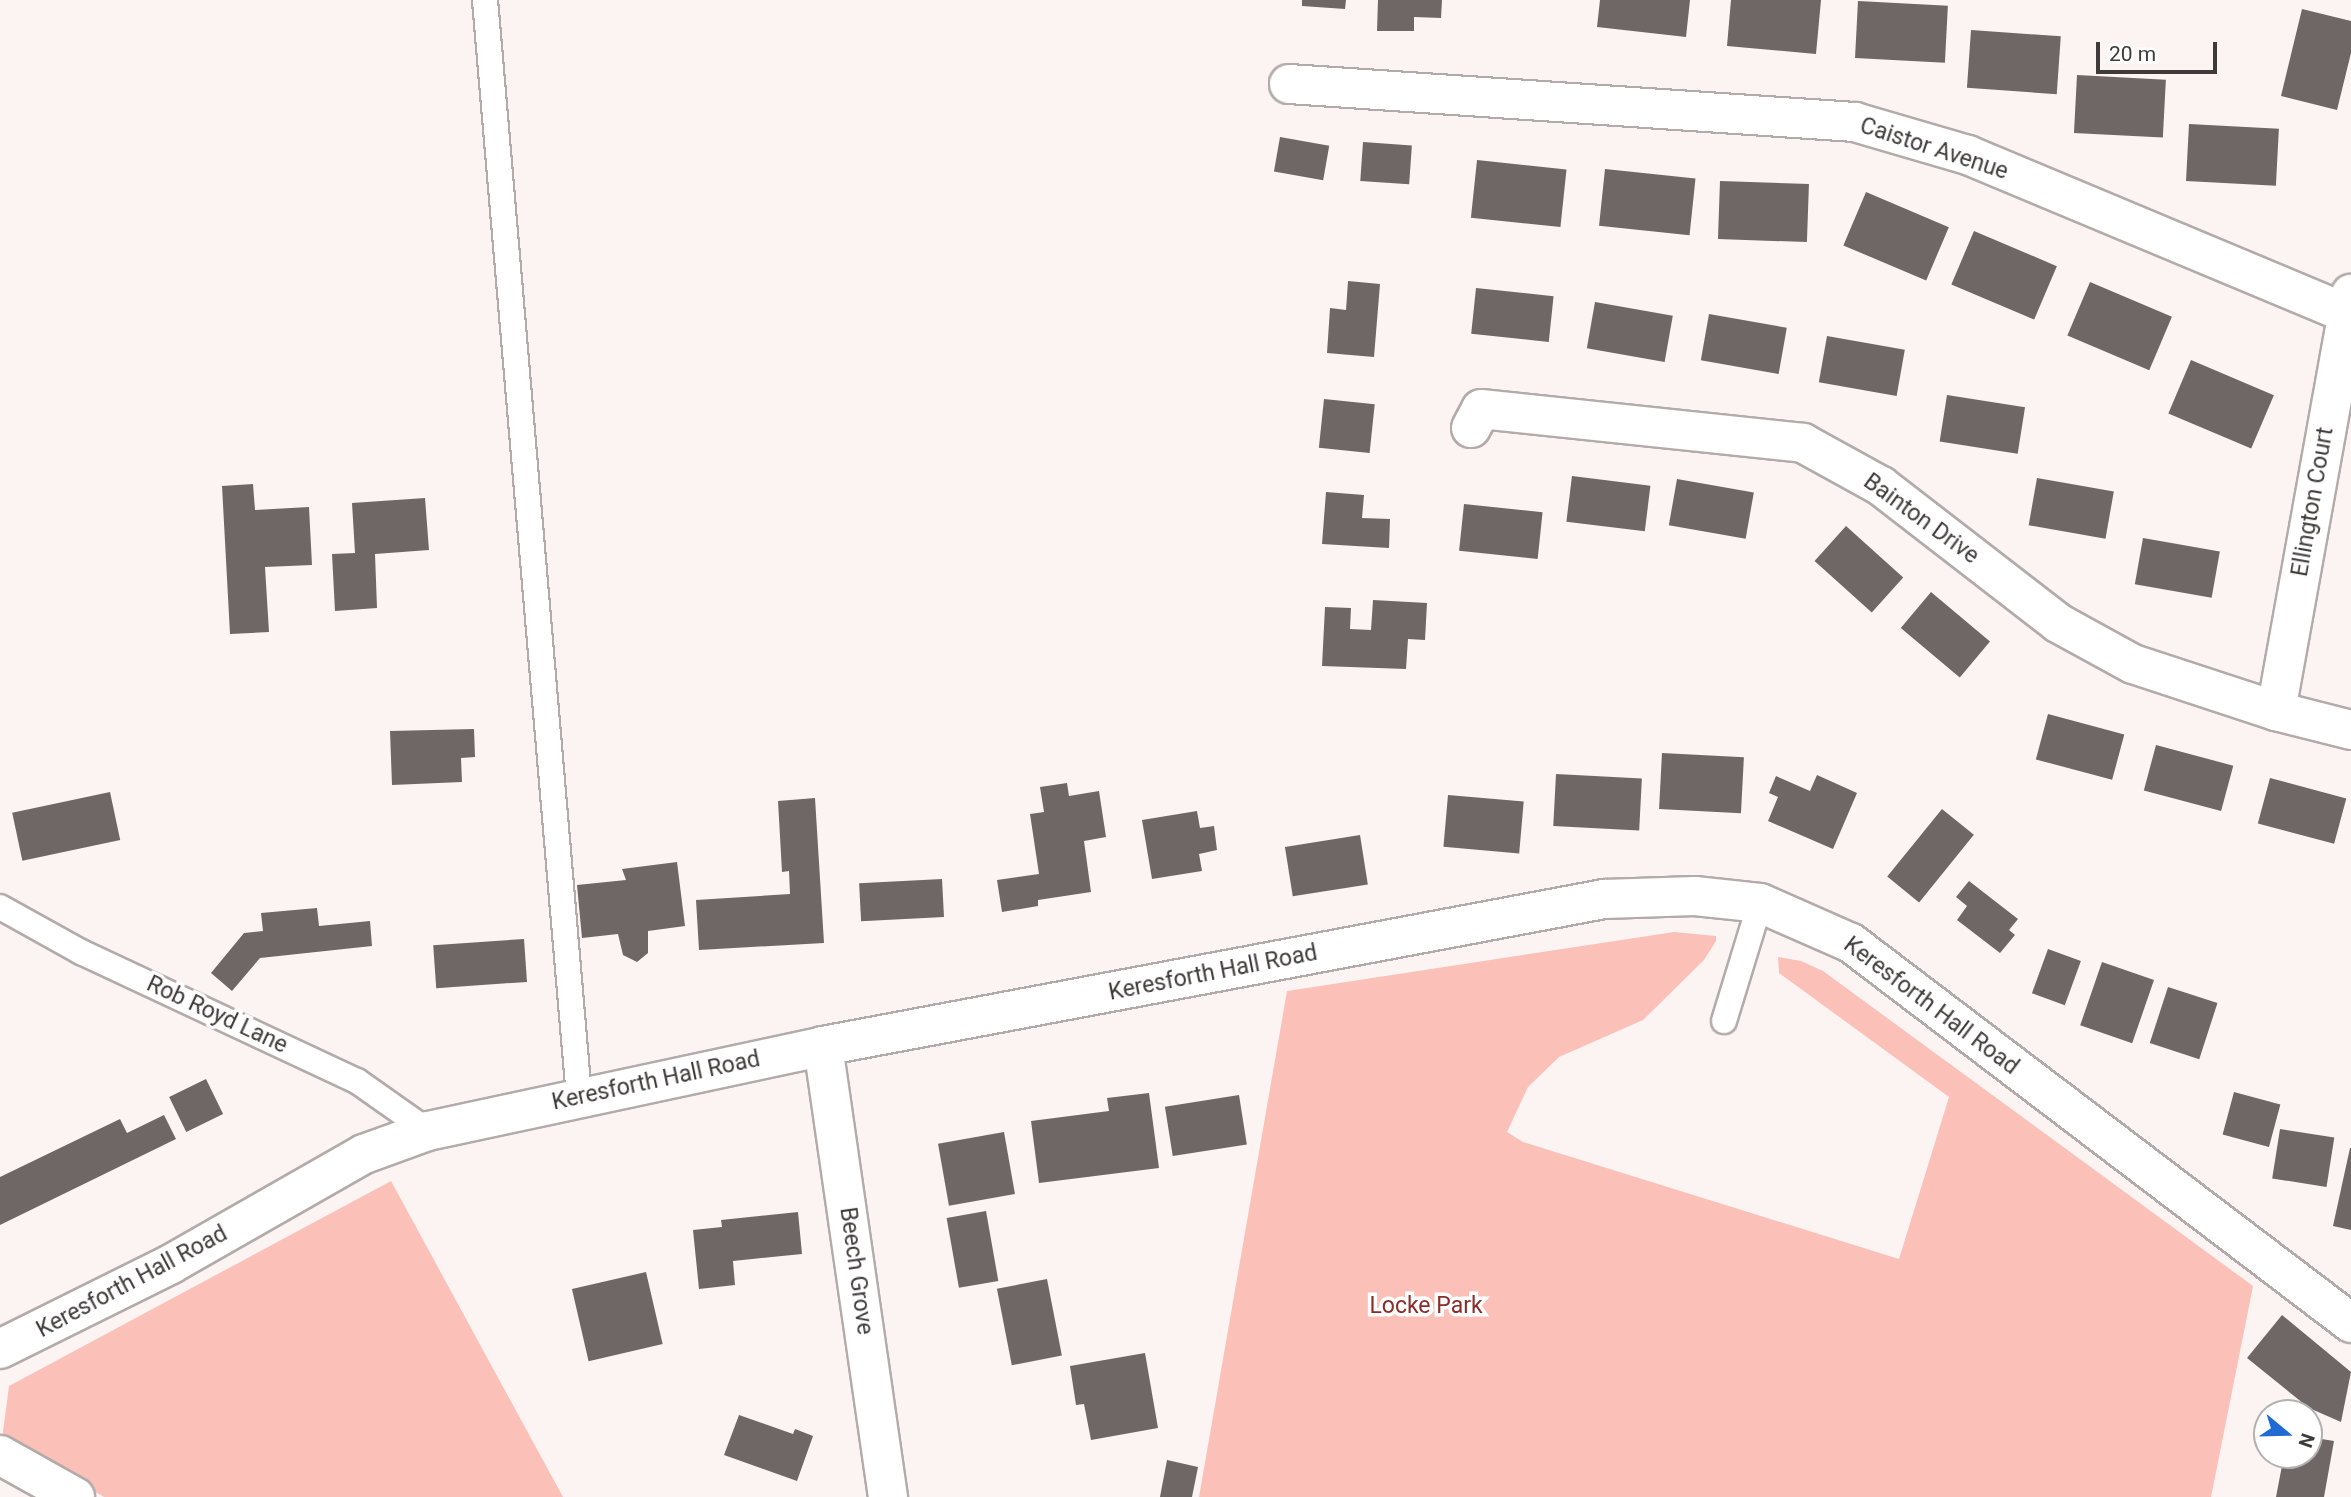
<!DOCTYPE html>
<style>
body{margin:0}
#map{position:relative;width:2351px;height:1497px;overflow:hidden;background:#fcf4f3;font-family:Roboto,sans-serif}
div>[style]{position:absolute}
.green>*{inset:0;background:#fbc1b9}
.building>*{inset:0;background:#6e6766;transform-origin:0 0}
.roads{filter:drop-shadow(2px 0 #b3abaa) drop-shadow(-2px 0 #b3abaa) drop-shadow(0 2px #b3abaa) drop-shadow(0 -2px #b3abaa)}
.service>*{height:24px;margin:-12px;padding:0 12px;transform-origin:12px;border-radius:12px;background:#fff}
.minor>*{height:38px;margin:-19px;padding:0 19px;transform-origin:19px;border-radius:19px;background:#fff}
span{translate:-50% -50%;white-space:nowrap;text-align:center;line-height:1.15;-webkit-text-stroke:7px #fff;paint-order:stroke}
.street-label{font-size:23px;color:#3e3b3a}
.park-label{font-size:23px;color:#8a2c27}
.north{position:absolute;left:2253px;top:1399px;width:70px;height:70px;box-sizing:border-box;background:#fff;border:2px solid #b2b1b0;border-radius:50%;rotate:109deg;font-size:19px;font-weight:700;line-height:28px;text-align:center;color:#3e3b3a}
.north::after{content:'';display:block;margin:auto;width:24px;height:32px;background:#1f6ad5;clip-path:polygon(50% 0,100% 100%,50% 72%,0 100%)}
.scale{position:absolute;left:2096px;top:42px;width:121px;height:32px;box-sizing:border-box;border:4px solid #3e3b3a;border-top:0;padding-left:9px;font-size:21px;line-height:24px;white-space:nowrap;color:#3e3b3a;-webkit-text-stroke:5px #fff;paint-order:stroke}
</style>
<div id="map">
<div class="green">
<i style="clip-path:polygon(1674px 932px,1716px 936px,1716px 941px,1704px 960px,1643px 1020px,1559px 1057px,1528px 1087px,1507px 1132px,1523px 1142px,1899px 1259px,1949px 1097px,1779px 973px,1778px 957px,1801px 961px,1823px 971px,2253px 1286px,2211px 1497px,1199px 1497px,1287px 991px)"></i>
<i style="clip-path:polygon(391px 1181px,563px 1497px,104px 1497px,2px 1439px,9px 1386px)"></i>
</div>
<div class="building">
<i style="clip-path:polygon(1302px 0,1346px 0,1345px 9px,1302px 6px)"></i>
<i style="clip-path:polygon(1378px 0,1442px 0,1441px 18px,1414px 17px,1414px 31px,1377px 31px)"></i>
<i style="clip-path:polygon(1600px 0,1690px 0,1686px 37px,1597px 27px)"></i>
<i style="clip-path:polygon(1731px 0,1821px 0,1816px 54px,1727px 46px)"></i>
<i style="left:1858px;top:1px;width:90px;height:57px;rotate:3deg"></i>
<i style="clip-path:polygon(2302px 9px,2351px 21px,2351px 53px,2337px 110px,2281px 96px)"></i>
<i style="left:1971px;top:30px;width:90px;height:58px;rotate:4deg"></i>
<i style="left:2077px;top:75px;width:89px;height:58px;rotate:3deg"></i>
<i style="left:2189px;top:124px;width:90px;height:57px;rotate:3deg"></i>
<i style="left:1280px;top:137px;width:50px;height:35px;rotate:10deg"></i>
<i style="left:1363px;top:142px;width:49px;height:39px;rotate:4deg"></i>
<i style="left:1477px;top:160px;width:90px;height:58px;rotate:6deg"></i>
<i style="left:1605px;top:169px;width:91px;height:57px;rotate:6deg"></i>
<i style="left:1720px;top:181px;width:89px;height:58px;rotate:2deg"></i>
<i style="left:1866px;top:192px;width:90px;height:58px;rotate:23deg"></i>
<i style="left:1974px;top:231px;width:90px;height:58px;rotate:23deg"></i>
<i style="clip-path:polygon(1348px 281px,1380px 284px,1374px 357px,1327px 353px,1330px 308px,1346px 310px)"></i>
<i style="left:2090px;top:282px;width:89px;height:58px;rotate:23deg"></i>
<i style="left:1476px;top:288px;width:78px;height:46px;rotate:6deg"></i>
<i style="left:1595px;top:302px;width:79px;height:47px;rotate:10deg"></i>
<i style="left:1709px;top:314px;width:79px;height:47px;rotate:10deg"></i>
<i style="left:1827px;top:336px;width:79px;height:47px;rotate:10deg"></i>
<i style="left:2191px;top:360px;width:90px;height:58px;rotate:23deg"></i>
<i style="left:1947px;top:395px;width:79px;height:47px;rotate:9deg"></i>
<i style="left:1324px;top:399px;width:51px;height:49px;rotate:6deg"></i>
<i style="left:1572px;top:476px;width:79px;height:46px;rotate:7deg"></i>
<i style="left:2037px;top:478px;width:78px;height:48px;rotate:10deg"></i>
<i style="left:1677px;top:479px;width:78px;height:47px;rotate:10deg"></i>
<i style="clip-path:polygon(253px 484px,255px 510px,309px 507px,312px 565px,265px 567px,269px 632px,230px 634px,222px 486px)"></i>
<i style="clip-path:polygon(1326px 492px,1364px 495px,1362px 518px,1390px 519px,1389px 548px,1322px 544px)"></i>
<i style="clip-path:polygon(425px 498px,429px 550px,375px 554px,377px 608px,335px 611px,332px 554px,355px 553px,352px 503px)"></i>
<i style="left:1464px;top:504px;width:79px;height:47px;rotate:6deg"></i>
<i style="left:1846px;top:526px;width:77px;height:47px;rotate:42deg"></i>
<i style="left:2143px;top:538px;width:78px;height:47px;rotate:10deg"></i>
<i style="left:1931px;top:592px;width:77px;height:47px;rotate:40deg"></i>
<i style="clip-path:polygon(1373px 600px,1427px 603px,1425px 640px,1408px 639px,1406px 669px,1322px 666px,1325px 607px,1351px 608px,1350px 629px,1371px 630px)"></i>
<i style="left:2048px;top:714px;width:79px;height:47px;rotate:15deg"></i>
<i style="clip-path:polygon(474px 729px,475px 757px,461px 758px,462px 782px,392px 785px,390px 731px)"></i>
<i style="left:2156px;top:745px;width:80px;height:47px;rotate:15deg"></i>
<i style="left:1662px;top:753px;width:82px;height:56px;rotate:3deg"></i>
<i style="left:1556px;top:774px;width:86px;height:52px;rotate:3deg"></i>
<i style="clip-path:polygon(1817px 775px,1857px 793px,1833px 849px,1768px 821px,1778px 797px,1769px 793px,1776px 776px,1810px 791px)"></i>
<i style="left:2270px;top:778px;width:79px;height:47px;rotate:15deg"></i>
<i style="clip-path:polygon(1067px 783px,1069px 796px,1099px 791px,1106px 837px,1084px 841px,1091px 892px,1038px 900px,1038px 906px,1002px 912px,997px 880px,1039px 874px,1030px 814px,1044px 812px,1040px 787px)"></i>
<i style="left:110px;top:792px;width:49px;height:100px;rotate:78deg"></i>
<i style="left:1448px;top:795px;width:76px;height:52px;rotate:5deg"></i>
<i style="clip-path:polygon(815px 798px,824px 943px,699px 950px,696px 900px,790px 894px,789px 871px,782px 872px,778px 801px)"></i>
<i style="left:1942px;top:809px;width:41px;height:87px;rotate:39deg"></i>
<i style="clip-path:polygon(1197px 811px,1200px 828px,1214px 826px,1217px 850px,1199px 854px,1202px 871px,1152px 879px,1142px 820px)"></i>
<i style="left:1360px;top:835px;width:50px;height:76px;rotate:81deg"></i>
<i style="clip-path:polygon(677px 862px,685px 926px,648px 931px,648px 953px,637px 962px,623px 955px,618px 934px,582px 938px,577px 885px,626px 880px,622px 869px)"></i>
<i style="left:942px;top:879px;width:38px;height:83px;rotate:87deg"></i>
<i style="clip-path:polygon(1969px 881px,2018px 919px,2009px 930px,2015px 935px,2000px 953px,1957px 920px,1967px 906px,1956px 897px)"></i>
<i style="clip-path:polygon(317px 908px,319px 926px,370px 921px,372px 946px,260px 958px,232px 991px,211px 973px,244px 933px,263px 931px,261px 913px)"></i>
<i style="left:524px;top:939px;width:43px;height:91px;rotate:86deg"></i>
<i style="left:2048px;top:949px;width:35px;height:47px;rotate:20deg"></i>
<i style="left:2102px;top:962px;width:55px;height:67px;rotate:19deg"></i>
<i style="left:2168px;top:987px;width:52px;height:59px;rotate:18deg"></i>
<i style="left:206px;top:1079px;width:39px;height:41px;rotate:64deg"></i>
<i style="left:2234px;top:1092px;width:48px;height:44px;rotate:15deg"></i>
<i style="clip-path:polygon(1149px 1093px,1159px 1168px,1039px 1183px,1031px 1121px,1109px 1111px,1107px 1098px)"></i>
<i style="left:1239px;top:1095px;width:50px;height:75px;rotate:81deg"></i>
<i style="clip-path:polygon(164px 1115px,176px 1139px,0 1225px,0 1177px,120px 1119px,127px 1133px)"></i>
<i style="left:2280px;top:1129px;width:55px;height:50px;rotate:9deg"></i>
<i style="left:1004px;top:1132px;width:63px;height:67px;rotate:80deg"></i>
<i style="clip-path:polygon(2350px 1148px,2351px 1148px,2351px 1230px,2333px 1226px)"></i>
<i style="left:986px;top:1211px;width:71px;height:40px;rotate:80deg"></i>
<i style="clip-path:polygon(798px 1212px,802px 1254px,733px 1261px,735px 1285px,699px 1289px,693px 1230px,722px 1227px,721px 1220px)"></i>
<i style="left:646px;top:1272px;width:74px;height:76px;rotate:77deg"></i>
<i style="left:1047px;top:1279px;width:78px;height:51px;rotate:79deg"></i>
<i style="clip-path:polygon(2282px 1315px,2351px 1372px,2341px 1422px,2309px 1408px,2247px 1358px)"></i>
<i style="clip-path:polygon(1145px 1353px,1158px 1428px,1091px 1440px,1084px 1404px,1076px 1405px,1070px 1366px)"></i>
<i style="clip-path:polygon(739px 1415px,793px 1434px,795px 1429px,813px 1436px,797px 1481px,724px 1455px)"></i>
<i style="clip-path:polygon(2309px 1437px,2334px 1441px,2324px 1497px,2276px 1497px,2284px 1455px,2309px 1455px)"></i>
<i style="clip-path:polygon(1167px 1460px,1198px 1467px,1192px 1497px,1160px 1497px)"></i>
</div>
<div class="roads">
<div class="service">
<i style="left:485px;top:0;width:1101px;rotate:85.1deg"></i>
<i style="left:0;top:907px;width:93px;rotate:29.1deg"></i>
<i style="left:81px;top:952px;width:305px;rotate:25.1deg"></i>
<i style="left:357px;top:1081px;width:87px;rotate:35.2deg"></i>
<i style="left:1724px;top:1021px;width:123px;rotate:-73deg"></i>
</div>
<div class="minor">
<i style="left:1289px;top:84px;width:567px;rotate:3.84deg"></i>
<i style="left:1855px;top:122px;width:118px;rotate:16.3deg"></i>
<i style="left:1968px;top:155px;width:410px;rotate:22.7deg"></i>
<i style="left:1471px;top:428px;width:21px;rotate:-62deg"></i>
<i style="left:1481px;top:409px;width:324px;rotate:6deg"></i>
<i style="left:1803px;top:443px;width:89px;rotate:28.9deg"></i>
<i style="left:1881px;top:486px;width:224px;rotate:37.7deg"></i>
<i style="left:2058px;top:623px;width:85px;rotate:28.7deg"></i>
<i style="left:2133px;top:664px;width:151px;rotate:18.2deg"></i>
<i style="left:2276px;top:711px;width:77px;rotate:14.2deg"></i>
<i style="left:2276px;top:711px;width:424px;rotate:-79.8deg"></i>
<i style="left:823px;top:1046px;width:456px;rotate:81.8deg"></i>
<i style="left:0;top:1349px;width:191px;rotate:-26.4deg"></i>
<i style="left:171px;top:1264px;width:222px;rotate:-29.7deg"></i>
<i style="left:364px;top:1154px;width:68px;rotate:-19.8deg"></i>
<i style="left:428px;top:1131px;width:404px;rotate:-12.1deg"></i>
<i style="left:823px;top:1046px;width:795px;rotate:-10.66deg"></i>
<i style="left:1604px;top:899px;width:91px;rotate:-1.9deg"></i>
<i style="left:1695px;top:896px;width:65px;rotate:6.1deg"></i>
<i style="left:1760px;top:903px;width:99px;rotate:23.7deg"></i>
<i style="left:1851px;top:943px;width:628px;rotate:37.23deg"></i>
<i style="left:0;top:1455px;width:86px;rotate:29.2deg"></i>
</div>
</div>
<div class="street-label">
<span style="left:1934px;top:149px;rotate:18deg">Caistor Avenue</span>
<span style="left:2313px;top:502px;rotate:-80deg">Ellington Court</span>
<span style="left:1921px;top:519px;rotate:36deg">Bainton Drive</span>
<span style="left:1213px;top:973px;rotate:-11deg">Keresforth Hall Road</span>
<span style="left:1931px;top:1006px;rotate:37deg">Keresforth Hall Road</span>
<span style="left:217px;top:1015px;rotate:25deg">Rob Royd Lane</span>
<span style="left:656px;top:1081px;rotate:-12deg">Keresforth Hall Road</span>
<span style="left:856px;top:1271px;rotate:82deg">Beech Grove</span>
<span style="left:132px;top:1282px;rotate:-28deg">Keresforth Hall Road</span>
</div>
<div class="park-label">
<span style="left:1426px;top:1306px">Locke Park</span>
</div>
<div class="north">N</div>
<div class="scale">20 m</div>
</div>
